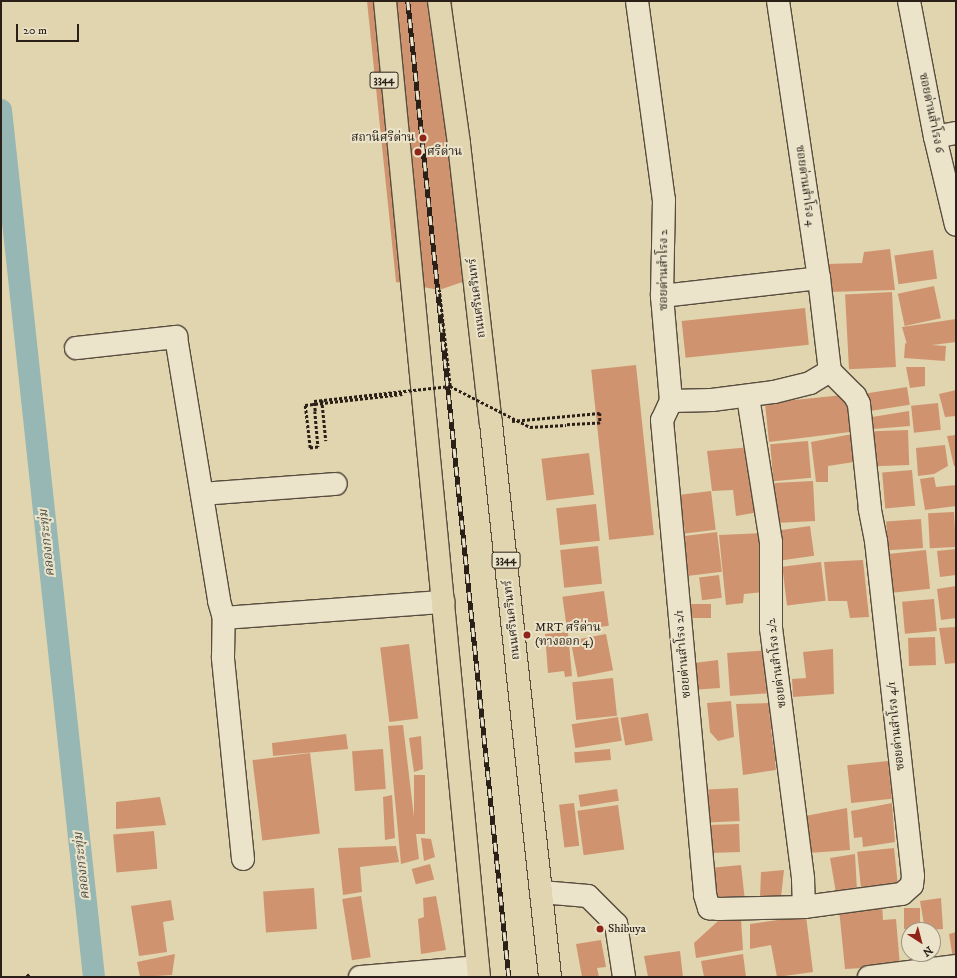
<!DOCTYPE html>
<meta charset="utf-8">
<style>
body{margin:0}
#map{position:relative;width:957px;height:978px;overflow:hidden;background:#e0d5af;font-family:"IM FELL DW Pica","Noto Serif Thai",serif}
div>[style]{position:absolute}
.canal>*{height:22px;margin:-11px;padding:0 11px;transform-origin:11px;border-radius:11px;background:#96b7b3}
.building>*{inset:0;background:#cf946f;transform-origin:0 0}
.path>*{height:2.5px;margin-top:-1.25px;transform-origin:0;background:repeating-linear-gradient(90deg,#2a2018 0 3px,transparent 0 5px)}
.roads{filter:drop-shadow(1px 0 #584d3e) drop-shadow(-1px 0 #584d3e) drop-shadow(0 1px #584d3e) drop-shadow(0 -1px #584d3e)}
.minor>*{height:22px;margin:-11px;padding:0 11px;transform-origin:11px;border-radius:11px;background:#ebe4cb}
.major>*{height:22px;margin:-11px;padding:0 11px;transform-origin:11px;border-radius:11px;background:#e0d5af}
.rail>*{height:4.5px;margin-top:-2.25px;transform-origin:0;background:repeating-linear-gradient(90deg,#ebe4cb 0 9px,#2a2018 0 18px);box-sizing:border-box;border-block:1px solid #2a2018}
.path-bridge>*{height:2.5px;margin-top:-1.25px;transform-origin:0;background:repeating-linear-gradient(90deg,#2a2018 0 3px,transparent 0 5px)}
.dots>*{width:11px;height:11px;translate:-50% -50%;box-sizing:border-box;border:2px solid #ebe4cb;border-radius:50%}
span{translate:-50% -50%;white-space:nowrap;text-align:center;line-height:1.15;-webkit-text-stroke:4px #ebe4cb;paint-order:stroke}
.shield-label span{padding:1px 3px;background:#ebe4cb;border:1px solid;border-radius:3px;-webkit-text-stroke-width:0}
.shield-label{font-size:11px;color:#2a2018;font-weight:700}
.street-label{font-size:12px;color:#2a2018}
.poi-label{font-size:12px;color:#2a2018}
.right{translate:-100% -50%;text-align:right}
.left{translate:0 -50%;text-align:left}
.water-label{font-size:13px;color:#4a4d46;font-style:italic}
.frame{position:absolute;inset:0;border:2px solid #2a2018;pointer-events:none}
.north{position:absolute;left:901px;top:922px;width:40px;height:40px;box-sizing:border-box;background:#ebe4cb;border:1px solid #9e9683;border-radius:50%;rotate:144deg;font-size:11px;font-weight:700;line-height:16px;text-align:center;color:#2a2018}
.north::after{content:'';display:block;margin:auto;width:14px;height:18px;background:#8f2418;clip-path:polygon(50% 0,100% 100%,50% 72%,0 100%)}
.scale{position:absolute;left:16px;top:24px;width:63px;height:18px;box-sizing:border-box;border:2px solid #2a2018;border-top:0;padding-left:5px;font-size:12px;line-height:14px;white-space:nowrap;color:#2a2018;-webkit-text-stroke:3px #ebe4cb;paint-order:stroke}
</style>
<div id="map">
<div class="canal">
<i style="left:1px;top:110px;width:872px;rotate:83.88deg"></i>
</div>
<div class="building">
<i style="clip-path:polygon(367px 1px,452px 1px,480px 276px,439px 290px,396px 282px)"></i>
<i style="clip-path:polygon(890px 249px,895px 290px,828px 292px,826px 264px,862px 263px,864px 252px)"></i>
<i style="left:933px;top:250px;width:29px;height:39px;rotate:82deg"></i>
<i style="left:934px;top:286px;width:33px;height:37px;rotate:78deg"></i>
<i style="left:892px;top:292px;width:75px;height:47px;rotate:87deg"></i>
<i style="left:805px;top:308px;width:37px;height:124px;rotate:84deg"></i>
<i style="clip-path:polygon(956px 319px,956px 342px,908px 348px,902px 327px)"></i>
<i style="left:946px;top:346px;width:15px;height:41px;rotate:94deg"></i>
<i style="left:636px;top:365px;width:171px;height:45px;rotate:84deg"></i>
<i style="clip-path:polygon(906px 367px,925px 367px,925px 386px,910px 388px)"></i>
<i style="left:907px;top:387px;width:18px;height:42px;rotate:81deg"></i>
<i style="clip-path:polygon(956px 390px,956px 416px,945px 417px,939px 394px)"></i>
<i style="clip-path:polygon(843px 395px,848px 401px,850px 432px,769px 442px,765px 403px)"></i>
<i style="left:938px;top:403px;width:27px;height:27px;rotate:84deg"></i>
<i style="clip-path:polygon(909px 411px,910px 426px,873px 429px,872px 417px)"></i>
<i style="left:908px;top:430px;width:35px;height:35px;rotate:88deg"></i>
<i style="clip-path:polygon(852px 434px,854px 462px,828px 466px,828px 482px,816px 482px,811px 442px)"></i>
<i style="clip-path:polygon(956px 435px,956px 466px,954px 466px,947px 436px)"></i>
<i style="left:808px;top:441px;width:37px;height:38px;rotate:85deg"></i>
<i style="clip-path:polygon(945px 445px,948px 466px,934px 474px,918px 476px,916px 448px)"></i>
<i style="clip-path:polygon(751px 447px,759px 512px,736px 516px,733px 490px,712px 491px,707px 451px)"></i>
<i style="left:589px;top:453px;width:42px;height:48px;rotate:83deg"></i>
<i style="left:912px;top:470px;width:36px;height:30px;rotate:85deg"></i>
<i style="clip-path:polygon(934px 477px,936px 487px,956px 485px,956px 506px,925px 510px,920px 479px)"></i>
<i style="left:813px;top:481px;width:40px;height:39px;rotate:87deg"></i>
<i style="left:711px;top:491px;width:39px;height:31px;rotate:83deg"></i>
<i style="left:596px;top:504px;width:37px;height:40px;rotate:84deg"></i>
<i style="left:954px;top:512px;width:35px;height:26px;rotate:87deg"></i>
<i style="left:921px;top:519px;width:29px;height:35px;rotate:86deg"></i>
<i style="left:810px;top:526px;width:30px;height:34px;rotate:82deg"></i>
<i style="left:717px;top:532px;width:40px;height:41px;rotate:83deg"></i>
<i style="clip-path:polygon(764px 533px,765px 592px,744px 594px,743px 603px,726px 605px,719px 535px)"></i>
<i style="left:598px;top:546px;width:38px;height:38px;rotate:84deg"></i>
<i style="clip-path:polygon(956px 549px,956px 575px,940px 577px,937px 551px)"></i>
<i style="left:926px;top:550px;width:39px;height:38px;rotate:84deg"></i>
<i style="clip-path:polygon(863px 560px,869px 617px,850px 618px,847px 601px,828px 601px,824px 562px)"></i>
<i style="left:821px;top:562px;width:39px;height:39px;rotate:83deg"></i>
<i style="left:719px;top:575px;width:23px;height:20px;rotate:83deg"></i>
<i style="clip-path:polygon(956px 586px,956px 618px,941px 620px,937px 589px)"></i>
<i style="left:604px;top:591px;width:35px;height:42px;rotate:82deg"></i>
<i style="left:934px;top:599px;width:32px;height:32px;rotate:85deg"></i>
<i style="left:711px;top:604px;width:14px;height:29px;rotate:90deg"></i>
<i style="clip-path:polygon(956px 627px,956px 663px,945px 664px,939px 628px)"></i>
<i style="clip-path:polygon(568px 632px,572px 676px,565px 677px,564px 671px,548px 673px,545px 634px)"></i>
<i style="left:606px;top:634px;width:37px;height:36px;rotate:79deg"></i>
<i style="left:935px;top:637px;width:28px;height:27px;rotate:88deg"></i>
<i style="left:409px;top:644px;width:75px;height:29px;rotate:83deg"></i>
<i style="clip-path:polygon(833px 649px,834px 694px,793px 697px,792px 679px,806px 678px,803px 652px)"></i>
<i style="left:770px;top:650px;width:43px;height:43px;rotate:86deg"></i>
<i style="clip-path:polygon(718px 660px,720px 688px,691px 690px,686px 664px)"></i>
<i style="left:613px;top:678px;width:38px;height:41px;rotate:84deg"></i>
<i style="clip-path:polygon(731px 701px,734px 737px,718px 741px,710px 732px,707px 703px)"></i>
<i style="clip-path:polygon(769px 703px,770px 721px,777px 721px,777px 728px,771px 729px,774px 751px,780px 750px,781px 761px,775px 762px,776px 770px,743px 775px,736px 704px)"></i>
<i style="left:648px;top:713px;width:28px;height:28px;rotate:80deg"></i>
<i style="left:618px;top:717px;width:24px;height:47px;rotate:81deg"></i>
<i style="clip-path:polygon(403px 725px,419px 859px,401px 864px,388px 726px)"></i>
<i style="clip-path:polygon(346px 734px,348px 749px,273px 756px,272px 743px)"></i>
<i style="clip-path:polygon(421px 736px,423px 769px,414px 772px,409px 738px)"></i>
<i style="left:383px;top:749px;width:40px;height:31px;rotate:86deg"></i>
<i style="left:610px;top:749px;width:11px;height:36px;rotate:85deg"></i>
<i style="left:310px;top:753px;width:81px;height:58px;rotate:83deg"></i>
<i style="left:888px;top:761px;width:38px;height:41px;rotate:84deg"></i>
<i style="left:414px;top:775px;width:11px;height:59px"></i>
<i style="left:738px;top:788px;width:33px;height:30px;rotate:87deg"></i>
<i style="left:617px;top:789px;width:12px;height:39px;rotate:81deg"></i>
<i style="clip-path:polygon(392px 795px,395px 838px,385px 840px,383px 797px)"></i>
<i style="clip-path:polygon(160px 797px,166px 825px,116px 829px,116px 802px)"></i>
<i style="left:574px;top:803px;width:43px;height:15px;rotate:83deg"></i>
<i style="clip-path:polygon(892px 803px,895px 842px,863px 847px,862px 837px,854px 838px,851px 811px)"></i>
<i style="left:618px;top:805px;width:45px;height:41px;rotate:82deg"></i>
<i style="clip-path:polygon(847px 808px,850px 850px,809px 853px,805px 816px)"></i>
<i style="left:739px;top:824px;width:28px;height:31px;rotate:88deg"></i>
<i style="left:154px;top:831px;width:38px;height:41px;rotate:85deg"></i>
<i style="clip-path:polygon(421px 838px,431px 839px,435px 857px,424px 861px)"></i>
<i style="clip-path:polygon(396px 846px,399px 862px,360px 867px,362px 892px,343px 895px,338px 848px)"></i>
<i style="left:894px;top:848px;width:38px;height:37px;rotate:84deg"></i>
<i style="clip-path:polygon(855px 854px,857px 891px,836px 893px,830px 858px)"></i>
<i style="left:430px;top:864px;width:16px;height:19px;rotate:75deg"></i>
<i style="clip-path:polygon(741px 865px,745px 901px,717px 902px,710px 868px)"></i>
<i style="clip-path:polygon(784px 870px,781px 897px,760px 898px,761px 872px)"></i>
<i style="left:314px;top:888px;width:41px;height:51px;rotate:86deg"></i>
<i style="left:361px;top:896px;width:62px;height:19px;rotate:81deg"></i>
<i style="clip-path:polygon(436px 896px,446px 950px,421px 954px,418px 919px,424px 917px,423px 898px)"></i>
<i style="clip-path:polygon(941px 898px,943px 929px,925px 930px,920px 901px)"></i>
<i style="clip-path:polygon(171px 900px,174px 920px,163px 922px,167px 952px,139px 956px,131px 906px)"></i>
<i style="clip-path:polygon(882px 904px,883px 920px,896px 919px,900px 966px,845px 969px,839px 909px)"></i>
<i style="left:904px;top:908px;width:16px;height:21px"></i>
<i style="clip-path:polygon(806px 916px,813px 972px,777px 977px,771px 945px,750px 949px,750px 924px)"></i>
<i style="clip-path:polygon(741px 919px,743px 950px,696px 958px,694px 943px,718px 921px)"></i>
<i style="clip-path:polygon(956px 932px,956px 958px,953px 959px,949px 934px)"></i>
<i style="clip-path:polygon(601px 940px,606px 967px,597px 968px,599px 977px,582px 977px,576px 944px)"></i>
<i style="clip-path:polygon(680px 951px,683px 977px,648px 977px,644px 956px)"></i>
<i style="clip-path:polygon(175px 954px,172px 975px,140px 977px,137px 962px)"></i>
<i style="clip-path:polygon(743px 954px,746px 977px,704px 977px,701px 961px)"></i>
</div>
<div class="path">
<i style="left:315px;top:411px;width:36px;rotate:85deg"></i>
<i style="left:318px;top:447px;width:8px;rotate:173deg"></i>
<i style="left:310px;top:448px;width:43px;rotate:-96.6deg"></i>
<i style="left:305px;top:405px;width:98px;rotate:-6.5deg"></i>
<i style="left:512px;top:421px;width:88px;rotate:-5.2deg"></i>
<i style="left:600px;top:413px;width:10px;rotate:90deg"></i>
<i style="left:600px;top:423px;width:34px;rotate:177deg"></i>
<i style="left:27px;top:974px;width:4px;rotate:45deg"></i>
</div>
<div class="roads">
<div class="minor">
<i style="left:637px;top:1px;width:201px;rotate:82.3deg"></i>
<i style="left:664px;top:200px;width:96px;rotate:91.2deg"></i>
<i style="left:662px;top:296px;width:105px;rotate:85.1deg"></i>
<i style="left:671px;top:401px;width:41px;rotate:-1.4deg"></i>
<i style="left:712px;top:400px;width:63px;rotate:-7.4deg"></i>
<i style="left:774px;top:392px;width:37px;rotate:-14deg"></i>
<i style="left:810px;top:383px;width:23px;rotate:-31deg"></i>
<i style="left:778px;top:1px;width:280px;rotate:81.6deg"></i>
<i style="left:819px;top:278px;width:94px;rotate:83.3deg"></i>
<i style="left:909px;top:1px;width:138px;rotate:79.2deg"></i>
<i style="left:935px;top:137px;width:90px;rotate:76.6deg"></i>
<i style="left:935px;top:137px;width:21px;rotate:-11deg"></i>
<i style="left:662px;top:296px;width:158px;rotate:-6.5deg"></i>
<i style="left:76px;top:348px;width:101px;rotate:-6.3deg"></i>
<i style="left:176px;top:337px;width:267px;rotate:80.7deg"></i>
<i style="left:219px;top:601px;width:18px;rotate:74deg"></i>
<i style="left:748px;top:397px;width:147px;rotate:81deg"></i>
<i style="left:771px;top:542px;width:86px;rotate:90deg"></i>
<i style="left:771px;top:628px;width:253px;rotate:82.7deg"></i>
<i style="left:803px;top:879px;width:28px;rotate:88deg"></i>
<i style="left:671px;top:401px;width:21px;rotate:115deg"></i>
<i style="left:662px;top:420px;width:477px;rotate:84.8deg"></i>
<i style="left:705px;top:895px;width:14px;rotate:73deg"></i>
<i style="left:709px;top:908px;width:10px;rotate:6deg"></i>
<i style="left:719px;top:909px;width:85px;rotate:-1.3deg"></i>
<i style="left:804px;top:907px;width:99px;rotate:-7.6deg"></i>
<i style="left:902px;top:894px;width:13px;rotate:-42deg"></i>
<i style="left:912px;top:885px;width:9px;rotate:-84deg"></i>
<i style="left:913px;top:876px;width:337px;rotate:-96.3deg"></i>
<i style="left:876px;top:541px;width:33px;rotate:-101deg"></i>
<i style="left:870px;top:509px;width:106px;rotate:-96deg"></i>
<i style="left:859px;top:404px;width:9px;rotate:-117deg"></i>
<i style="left:855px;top:396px;width:35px;rotate:-135deg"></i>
<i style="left:202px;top:494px;width:134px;rotate:-4.3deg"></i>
<i style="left:243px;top:859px;width:203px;rotate:-95.7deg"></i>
<i style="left:223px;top:657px;width:39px;rotate:-89deg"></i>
<i style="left:224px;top:618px;width:220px;rotate:-4.2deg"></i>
<i style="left:541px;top:892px;width:47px;rotate:4.9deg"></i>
<i style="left:588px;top:896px;width:40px;rotate:45deg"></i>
<i style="left:616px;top:924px;width:54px;rotate:81.4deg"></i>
<i style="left:360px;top:977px;width:118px;rotate:-4.8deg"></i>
<i style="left:869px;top:977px;width:88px;rotate:-7.2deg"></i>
</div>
<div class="major">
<i style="left:385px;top:1px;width:981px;rotate:84.5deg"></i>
<i style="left:439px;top:1px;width:144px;rotate:82deg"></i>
<i style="left:459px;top:144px;width:281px;rotate:83.5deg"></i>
<i style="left:491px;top:423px;width:557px;rotate:83.92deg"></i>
</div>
</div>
<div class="rail">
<i style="left:408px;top:1px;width:981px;rotate:84.09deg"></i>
</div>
<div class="path-bridge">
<i style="left:450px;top:386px;width:90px;rotate:27.1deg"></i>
<i style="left:530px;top:427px;width:36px;rotate:-3deg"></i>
<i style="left:322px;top:400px;width:41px;rotate:84.4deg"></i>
<i style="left:315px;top:411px;width:10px;rotate:-96deg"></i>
<i style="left:314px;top:401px;width:137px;rotate:-6.3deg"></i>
<i style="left:450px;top:386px;width:97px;rotate:-96.5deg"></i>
</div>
<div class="dots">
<i style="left:423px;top:138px;background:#8f2418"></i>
<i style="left:418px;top:152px;background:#8f2418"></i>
<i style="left:527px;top:635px;background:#8f2418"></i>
<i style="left:600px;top:929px;background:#8f2418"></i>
</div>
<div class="shield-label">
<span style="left:384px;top:80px">3344</span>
<span style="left:506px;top:560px">3344</span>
</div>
<div class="street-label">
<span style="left:931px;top:113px;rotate:78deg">ซอยด่านสำโรง 6</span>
<span style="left:805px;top:186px;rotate:82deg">ซอยด่านสำโรง 4</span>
<span style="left:664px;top:270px;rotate:-90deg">ซอยด่านสำโรง 2</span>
<span style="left:477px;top:298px;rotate:-97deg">ถนนศรีนครินทร์</span>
<span style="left:512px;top:620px;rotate:-96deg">ถนนศรีนครินทร์</span>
<span style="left:683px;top:654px;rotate:-95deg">ซอยด่านสำโรง 2/1</span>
<span style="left:777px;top:663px;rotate:-97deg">ซอยด่านสำโรง 2/2</span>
<span style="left:896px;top:726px;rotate:-96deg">ซอยด่านสำโรง 4/1</span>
</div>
<div class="poi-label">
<span class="right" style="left:415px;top:138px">สถานีศรีด่าน</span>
<span class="left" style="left:427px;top:152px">ศรีด่าน</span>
<span class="left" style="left:535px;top:635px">MRT ศรีด่าน<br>(ทางออก 4)</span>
<span class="left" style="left:608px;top:929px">Shibuya</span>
</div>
<div class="water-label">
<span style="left:47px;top:543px;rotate:-96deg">คลองกระทุ่ม</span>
<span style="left:82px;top:866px;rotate:-96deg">คลองกระทุ่ม</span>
</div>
<div class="frame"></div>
<div class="north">N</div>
<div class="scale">20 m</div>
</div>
